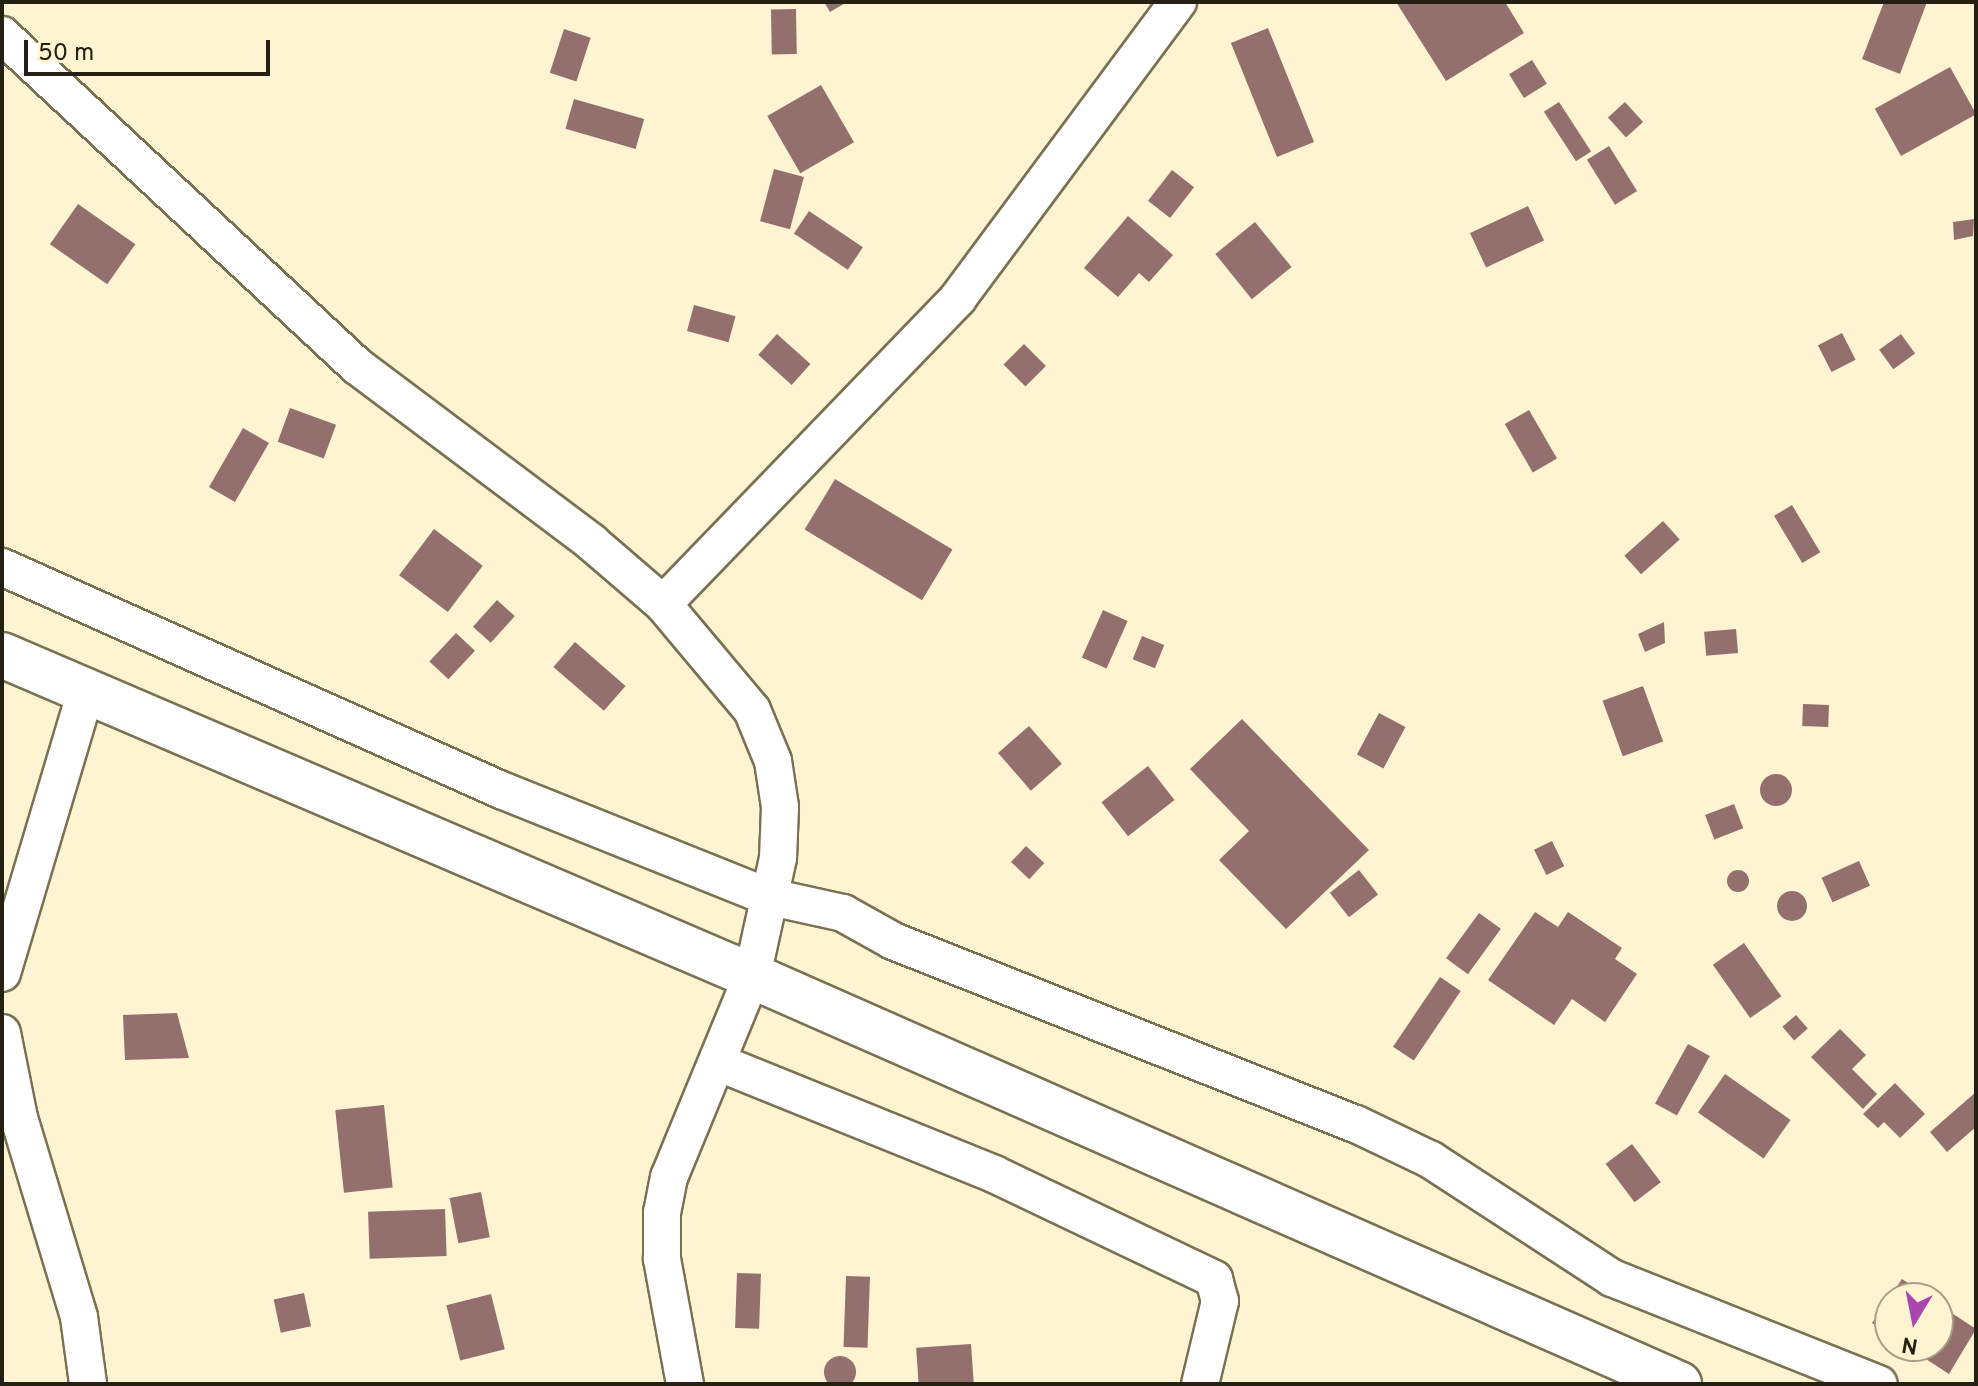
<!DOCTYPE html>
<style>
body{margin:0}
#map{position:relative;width:1978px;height:1386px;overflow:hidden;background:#fef4d2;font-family:Overpass,sans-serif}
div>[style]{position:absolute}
.building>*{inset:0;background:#936f6d;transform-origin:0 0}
.round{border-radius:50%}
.roads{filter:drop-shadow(2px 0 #7a7153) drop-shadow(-2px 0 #7a7153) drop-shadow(0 2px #7a7153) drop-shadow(0 -2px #7a7153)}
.street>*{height:36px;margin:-18px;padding:0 18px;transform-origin:18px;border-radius:18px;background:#fff}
.primary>*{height:44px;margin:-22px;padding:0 22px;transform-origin:22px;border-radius:22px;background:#fff}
span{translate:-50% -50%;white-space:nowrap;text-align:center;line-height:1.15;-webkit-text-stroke:6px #fef4d2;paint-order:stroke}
.frame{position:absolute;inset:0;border:4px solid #242014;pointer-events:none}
.north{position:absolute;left:1874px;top:1282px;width:80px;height:80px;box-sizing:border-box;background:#fef4d2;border:2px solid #a79f86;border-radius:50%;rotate:190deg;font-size:22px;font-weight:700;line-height:32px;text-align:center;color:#242014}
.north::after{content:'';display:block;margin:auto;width:28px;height:36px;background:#a947ae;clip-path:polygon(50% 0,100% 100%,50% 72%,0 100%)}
.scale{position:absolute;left:24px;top:40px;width:246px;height:36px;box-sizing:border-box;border:4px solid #242014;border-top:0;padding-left:10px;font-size:24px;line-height:28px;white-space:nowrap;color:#242014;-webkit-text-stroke:6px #fef4d2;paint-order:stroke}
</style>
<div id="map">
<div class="building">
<i style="clip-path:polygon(824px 2px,847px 2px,830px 12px)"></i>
<i style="clip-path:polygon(1396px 2px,1505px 2px,1524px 33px,1446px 81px)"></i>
<i style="clip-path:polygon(1884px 2px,1927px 2px,1900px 74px,1862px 59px)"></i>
<i style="left:796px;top:9px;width:45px;height:25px;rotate:89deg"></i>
<i style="left:1268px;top:28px;width:123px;height:40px;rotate:68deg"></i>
<i style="left:564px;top:29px;width:28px;height:46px;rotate:18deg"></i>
<i style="left:1532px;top:60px;width:28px;height:27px;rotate:58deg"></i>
<i style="left:1950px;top:67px;width:54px;height:86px;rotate:61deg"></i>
<i style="left:821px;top:85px;width:66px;height:62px;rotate:60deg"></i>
<i style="left:574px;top:99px;width:73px;height:31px;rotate:16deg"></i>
<i style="left:1559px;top:102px;width:59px;height:18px;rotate:57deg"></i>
<i style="left:1625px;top:102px;width:27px;height:23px;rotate:48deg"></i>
<i style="left:1609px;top:146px;width:53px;height:26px;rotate:58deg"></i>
<i style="left:774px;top:169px;width:31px;height:54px;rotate:15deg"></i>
<i style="left:1172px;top:170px;width:28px;height:39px;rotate:38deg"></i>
<i style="left:78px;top:204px;width:70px;height:49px;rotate:35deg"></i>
<i style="left:1528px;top:206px;width:38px;height:64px;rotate:65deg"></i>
<i style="left:809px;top:211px;width:65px;height:27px;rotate:34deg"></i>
<i style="clip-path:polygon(1128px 216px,1173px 255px,1149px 282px,1139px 273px,1118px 297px,1084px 268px)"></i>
<i style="clip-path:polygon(1974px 219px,1973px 236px,1954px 240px,1953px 222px)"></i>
<i style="left:1255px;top:222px;width:58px;height:51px;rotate:51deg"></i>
<i style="left:694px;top:305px;width:43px;height:27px;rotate:15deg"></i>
<i style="left:1842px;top:333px;width:30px;height:27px;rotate:63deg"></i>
<i style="left:777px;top:334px;width:45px;height:28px;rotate:42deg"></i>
<i style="left:1901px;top:334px;width:24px;height:27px;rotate:54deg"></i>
<i style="left:1024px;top:344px;width:31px;height:29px;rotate:45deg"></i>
<i style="left:290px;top:408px;width:49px;height:36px;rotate:20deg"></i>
<i style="left:1529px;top:410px;width:56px;height:28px;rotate:60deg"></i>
<i style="left:243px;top:428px;width:30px;height:68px;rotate:30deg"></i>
<i style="left:835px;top:479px;width:137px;height:59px;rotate:31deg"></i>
<i style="left:1792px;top:505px;width:55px;height:21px;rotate:59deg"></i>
<i style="left:1663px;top:521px;width:25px;height:52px;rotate:48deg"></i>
<i style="left:434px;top:529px;width:61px;height:58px;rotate:37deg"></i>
<i style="left:497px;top:600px;width:24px;height:36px;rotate:42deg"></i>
<i style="left:1103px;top:610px;width:27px;height:52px;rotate:24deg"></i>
<i style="clip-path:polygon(1664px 622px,1665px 643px,1645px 652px,1638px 634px)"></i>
<i style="left:1736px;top:629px;width:24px;height:32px;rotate:85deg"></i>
<i style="left:456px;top:633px;width:26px;height:39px;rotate:43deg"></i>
<i style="left:1142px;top:636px;width:24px;height:25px;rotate:22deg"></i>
<i style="left:575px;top:642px;width:67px;height:33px;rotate:41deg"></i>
<i style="left:1643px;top:686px;width:59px;height:43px;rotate:70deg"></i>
<i style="left:1803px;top:704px;width:26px;height:22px;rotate:2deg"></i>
<i style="left:1379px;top:713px;width:30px;height:47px;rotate:28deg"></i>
<i style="clip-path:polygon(1242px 719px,1369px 850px,1286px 929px,1219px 860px,1249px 831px,1190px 769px)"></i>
<i style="left:1029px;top:726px;width:50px;height:41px;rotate:49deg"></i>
<i style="left:1148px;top:766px;width:43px;height:59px;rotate:52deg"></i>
<i class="round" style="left:1760px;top:774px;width:32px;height:32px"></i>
<i style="left:1734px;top:804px;width:26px;height:31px;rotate:69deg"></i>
<i style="left:1552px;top:841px;width:28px;height:20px;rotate:64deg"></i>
<i style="left:1026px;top:846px;width:25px;height:22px;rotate:43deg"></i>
<i style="left:1859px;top:861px;width:27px;height:41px;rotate:66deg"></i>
<i class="round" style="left:1727px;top:870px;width:22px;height:22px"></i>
<i style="left:1359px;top:870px;width:31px;height:37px;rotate:52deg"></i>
<i class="round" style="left:1777px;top:891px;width:30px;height:30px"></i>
<i style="clip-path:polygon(1535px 912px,1558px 927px,1568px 912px,1622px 948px,1615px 959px,1637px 974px,1605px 1022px,1572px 999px,1554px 1025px,1488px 980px)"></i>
<i style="left:1479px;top:913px;width:27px;height:56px;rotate:36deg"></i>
<i style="left:1744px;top:943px;width:65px;height:38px;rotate:55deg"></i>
<i style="left:1440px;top:977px;width:25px;height:84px;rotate:34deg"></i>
<i style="clip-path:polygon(177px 1013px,189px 1058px,125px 1060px,123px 1015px)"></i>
<i style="left:1796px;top:1015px;width:18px;height:18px;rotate:49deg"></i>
<i style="clip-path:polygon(1840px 1029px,1866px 1055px,1852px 1069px,1877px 1094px,1863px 1109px,1811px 1057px)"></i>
<i style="left:1688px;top:1044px;width:25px;height:68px;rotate:29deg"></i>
<i style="left:1725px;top:1074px;width:80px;height:47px;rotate:35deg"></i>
<i style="clip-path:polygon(1895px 1083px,1925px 1114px,1900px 1138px,1884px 1122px,1878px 1128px,1863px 1114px)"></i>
<i style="clip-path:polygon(1976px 1092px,1976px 1127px,1947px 1152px,1930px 1132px)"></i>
<i style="left:384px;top:1105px;width:83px;height:49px;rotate:84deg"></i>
<i style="left:1632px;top:1144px;width:48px;height:33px;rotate:53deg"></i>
<i style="left:481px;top:1192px;width:46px;height:32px;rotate:79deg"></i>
<i style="left:445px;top:1209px;width:47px;height:77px;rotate:88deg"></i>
<i style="left:737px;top:1273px;width:24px;height:55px;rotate:2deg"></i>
<i style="left:846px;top:1276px;width:24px;height:71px;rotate:2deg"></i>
<i style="clip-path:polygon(1902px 1279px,1930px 1298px,1890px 1298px,1890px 1335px,1872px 1323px)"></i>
<i style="left:304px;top:1293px;width:34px;height:31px;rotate:78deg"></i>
<i style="left:491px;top:1294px;width:57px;height:46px;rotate:76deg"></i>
<i style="clip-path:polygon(1938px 1304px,1976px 1329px,1949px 1374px,1906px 1346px,1938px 1346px)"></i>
<i style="left:971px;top:1344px;width:40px;height:55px;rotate:86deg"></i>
<i class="round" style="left:824px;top:1356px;width:32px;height:32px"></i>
</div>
<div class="roads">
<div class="street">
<i style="left:2px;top:35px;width:485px;rotate:43deg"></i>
<i style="left:357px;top:366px;width:293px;rotate:36.9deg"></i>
<i style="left:591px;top:542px;width:95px;rotate:40.7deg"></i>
<i style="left:663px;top:604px;width:138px;rotate:50deg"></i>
<i style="left:752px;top:710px;width:55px;rotate:67.6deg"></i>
<i style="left:773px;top:761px;width:47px;rotate:81.3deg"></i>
<i style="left:780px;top:807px;width:51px;rotate:92.2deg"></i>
<i style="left:778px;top:858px;width:121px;rotate:102.4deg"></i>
<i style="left:752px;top:976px;width:217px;rotate:112.4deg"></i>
<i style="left:669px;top:1177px;width:36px;rotate:101deg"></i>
<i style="left:662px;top:1212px;width:47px;rotate:90deg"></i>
<i style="left:662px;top:1259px;width:127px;rotate:79.6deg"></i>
<i style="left:2px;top:567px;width:547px;rotate:24.08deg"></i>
<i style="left:501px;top:790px;width:285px;rotate:21.8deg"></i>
<i style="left:766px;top:896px;width:79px;rotate:12.4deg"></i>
<i style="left:843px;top:913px;width:57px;rotate:29.2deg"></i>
<i style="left:893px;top:941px;width:498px;rotate:21.6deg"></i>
<i style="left:1356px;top:1124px;width:83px;rotate:25.6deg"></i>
<i style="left:1431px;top:1160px;width:216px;rotate:33.1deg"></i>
<i style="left:1612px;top:1278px;width:287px;rotate:21.7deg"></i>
<i style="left:663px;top:604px;width:425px;rotate:-46deg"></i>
<i style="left:958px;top:298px;width:369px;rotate:-53.4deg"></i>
<i style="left:2px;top:973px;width:293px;rotate:-73.4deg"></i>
<i style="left:2px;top:1033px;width:87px;rotate:78.7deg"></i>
<i style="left:19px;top:1118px;width:208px;rotate:73.2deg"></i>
<i style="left:79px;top:1317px;width:68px;rotate:82.3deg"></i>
<i style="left:717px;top:1062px;width:299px;rotate:22deg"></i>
<i style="left:994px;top:1174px;width:244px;rotate:25.5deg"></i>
<i style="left:1214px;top:1279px;width:23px;rotate:75deg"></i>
<i style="left:1220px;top:1301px;width:85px;rotate:103.5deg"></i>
</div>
<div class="primary">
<i style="left:2px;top:655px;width:816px;rotate:23.17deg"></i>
<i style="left:752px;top:976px;width:1013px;rotate:23.76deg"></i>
</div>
</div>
<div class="frame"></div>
<div class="north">N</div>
<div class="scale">50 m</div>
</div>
